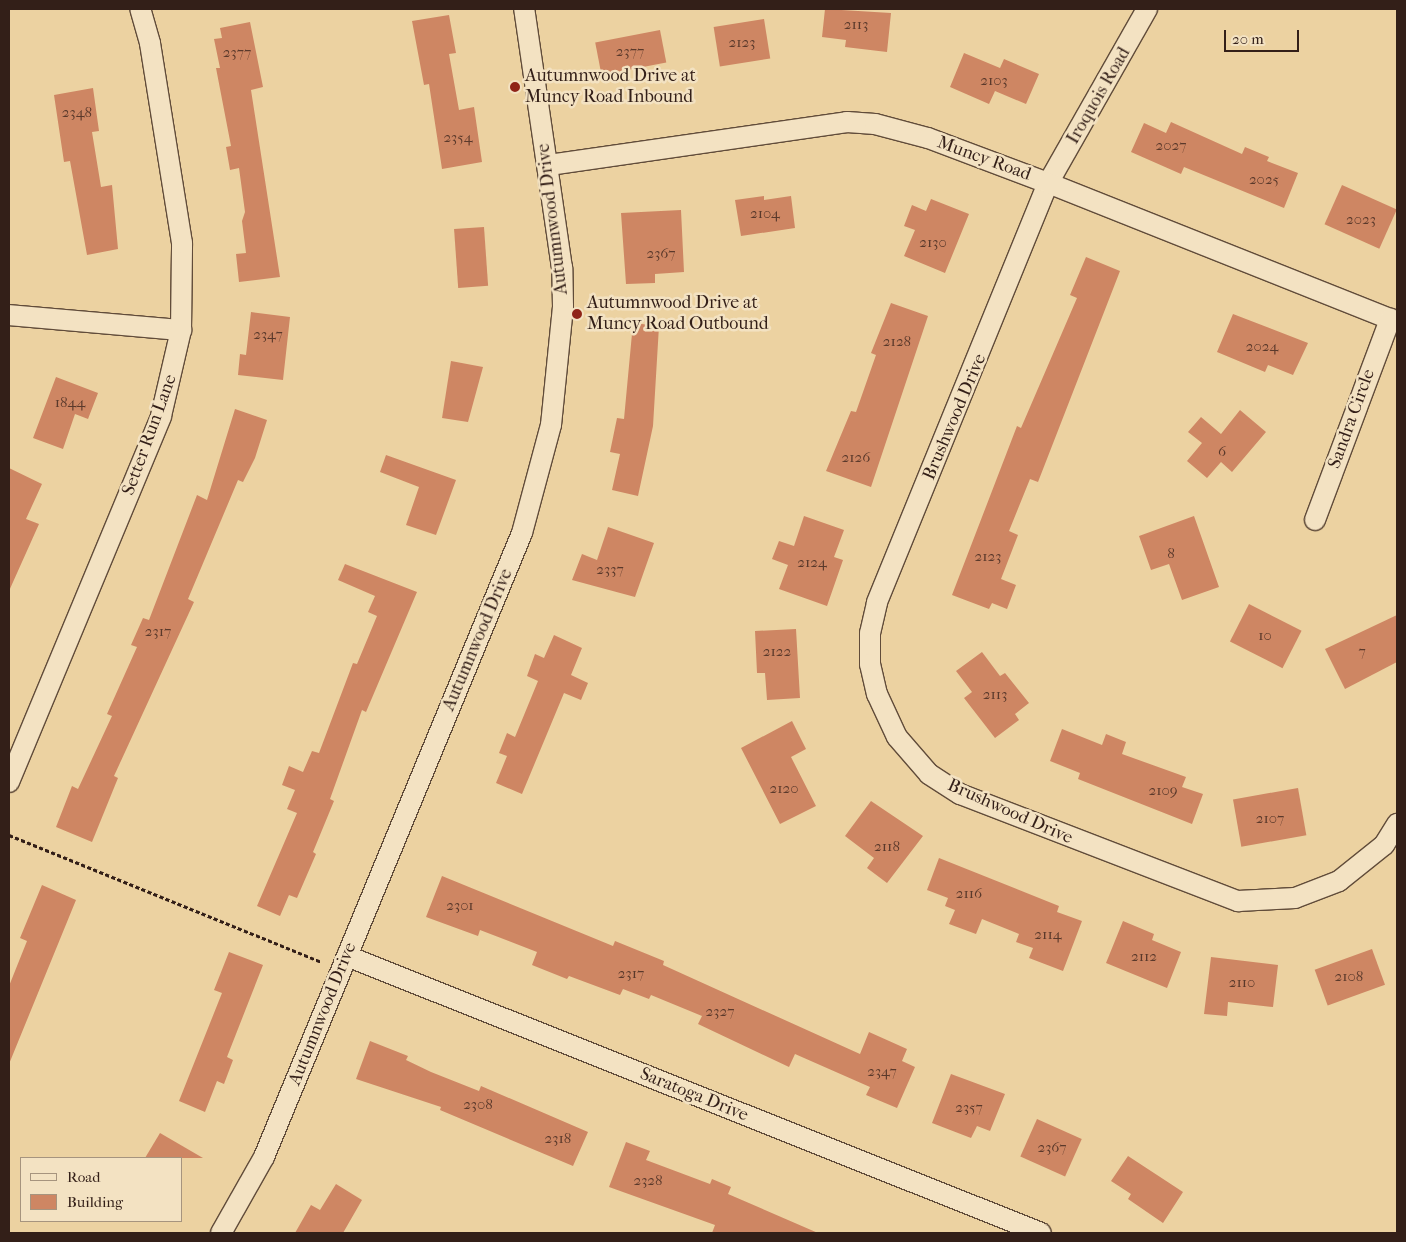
<!DOCTYPE html>
<style>
body{margin:0}
#map{position:relative;width:1406px;height:1242px;overflow:hidden;background:#ecd2a1;font-family:"IM FELL French Canon",serif}
div>[style]{position:absolute}
.building>*{inset:0;background:#ce8663;transform-origin:0 0}
.path>*{height:3px;margin-top:-1.5px;transform-origin:0;background:repeating-linear-gradient(90deg,#331f18 0 4px,transparent 0 6.5px)}
.roads{filter:drop-shadow(1px 0 #614c3a) drop-shadow(-1px 0 #614c3a) drop-shadow(0 1px #614c3a) drop-shadow(0 -1px #614c3a)}
.street>*{height:20px;margin:-10px;padding:0 10px;transform-origin:10px;border-radius:10px;background:#f3e2c2}
.dots>*{width:14px;height:14px;translate:-50% -50%;box-sizing:border-box;border:2px solid #f3e2c2;border-radius:50%}
span{translate:-50% -50%;white-space:nowrap;text-align:center;line-height:1.15;-webkit-text-stroke:5px #f3e2c2;paint-order:stroke}
.number-label{font-size:15px;color:#5a392b}
.number-label span{-webkit-text-stroke-width:0}
.poi-label{font-size:18px;color:#331f18}
.left{translate:0 -50%;text-align:left}
.street-label{font-size:18px;color:#331f18}
.frame{position:absolute;inset:0;border:10px solid #331f18;pointer-events:none}
.legend{position:absolute;left:20px;top:1157px;width:162px;height:65px;box-sizing:border-box;background:#f3e2c2;border:1px solid #a6947e;margin:0;padding:6px 9px;list-style:none;font-size:15px;color:#331f18}
.legend li{display:flex;align-items:center;gap:10px;height:25px}
.legend b{width:25px;border:1px solid #a6947e}
.scale{position:absolute;left:1224px;top:30px;width:75px;height:22px;box-sizing:border-box;border:2px solid #331f18;border-top:0;padding-left:6px;font-size:15px;line-height:18px;white-space:nowrap;color:#331f18;-webkit-text-stroke:4px #f3e2c2;paint-order:stroke}
</style>
<div id="map">
<div class="building">
<i style="clip-path:polygon(825px 9px,891px 13px,887px 52px,845px 47px,846px 40px,822px 37px)"></i>
<i style="clip-path:polygon(449px 15px,456px 53px,449px 54px,459px 110px,474px 107px,482px 162px,442px 169px,429px 84px,424px 85px,412px 21px)"></i>
<i style="left:764px;top:19px;width:40px;height:51px;rotate:81deg"></i>
<i style="clip-path:polygon(250px 22px,263px 87px,251px 90px,280px 277px,239px 282px,236px 254px,246px 253px,242px 221px,245px 212px,239px 168px,230px 170px,226px 147px,231px 146px,216px 68px,220px 68px,214px 39px,222px 38px,220px 28px)"></i>
<i style="left:660px;top:30px;width:33px;height:66px;rotate:79deg"></i>
<i style="clip-path:polygon(964px 53px,1000px 68px,1004px 59px,1039px 74px,1026px 104px,995px 91px,989px 104px,950px 87px)"></i>
<i style="clip-path:polygon(93px 88px,99px 131px,92px 132px,101px 187px,112px 185px,118px 249px,87px 255px,70px 161px,64px 162px,54px 95px)"></i>
<i style="clip-path:polygon(1171px 122px,1242px 154px,1245px 147px,1269px 157px,1267px 161px,1298px 173px,1284px 208px,1184px 167px,1181px 174px,1131px 152px,1144px 123px,1166px 133px)"></i>
<i style="left:1342px;top:185px;width:60px;height:43px;rotate:24deg"></i>
<i style="clip-path:polygon(764px 196px,764px 200px,791px 196px,795px 228px,741px 236px,735px 200px)"></i>
<i style="clip-path:polygon(931px 199px,969px 214px,945px 273px,904px 256px,915px 230px,904px 226px,912px 205px,926px 211px)"></i>
<i style="clip-path:polygon(681px 210px,684px 272px,655px 274px,655px 283px,626px 284px,621px 213px)"></i>
<i style="left:484px;top:227px;width:59px;height:30px;rotate:86deg"></i>
<i style="clip-path:polygon(1086px 257px,1120px 271px,1038px 482px,1030px 479px,1009px 531px,1018px 535px,1001px 579px,1016px 585px,1007px 609px,992px 603px,989px 609px,952px 595px,1017px 426px,1021px 428px,1077px 298px,1070px 295px)"></i>
<i style="clip-path:polygon(891px 303px,928px 316px,871px 487px,826px 471px,851px 411px,856px 412px,876px 355px,871px 353px)"></i>
<i style="clip-path:polygon(251px 312px,290px 317px,283px 380px,238px 375px,240px 354px,246px 355px)"></i>
<i style="clip-path:polygon(1233px 314px,1308px 343px,1293px 375px,1268px 365px,1265px 372px,1217px 352px)"></i>
<i style="clip-path:polygon(633px 323px,659px 326px,653px 426px,638px 496px,612px 490px,620px 454px,610px 452px,617px 418px,624px 419px)"></i>
<i style="clip-path:polygon(451px 361px,483px 367px,468px 422px,442px 418px)"></i>
<i style="clip-path:polygon(56px 377px,98px 393px,88px 419px,75px 414px,63px 449px,33px 438px)"></i>
<i style="clip-path:polygon(235px 409px,267px 420px,255px 458px,243px 482px,238px 480px,188px 599px,194px 602px,114px 776px,118px 778px,92px 842px,56px 827px,72px 786px,78px 789px,112px 716px,107px 714px,137px 647px,131px 645px,143px 618px,149px 620px,197px 495px,207px 500px)"></i>
<i style="clip-path:polygon(1240px 410px,1266px 432px,1232px 472px,1221px 462px,1207px 478px,1187px 461px,1202px 443px,1188px 432px,1201px 417px,1221px 434px)"></i>
<i style="clip-path:polygon(386px 455px,456px 480px,436px 535px,406px 525px,419px 487px,380px 472px)"></i>
<i style="clip-path:polygon(9px 468px,42px 484px,26px 519px,39px 524px,9px 591px)"></i>
<i style="clip-path:polygon(804px 516px,844px 530px,834px 557px,843px 560px,827px 606px,779px 589px,788px 565px,772px 559px,779px 541px,794px 546px)"></i>
<i style="clip-path:polygon(1194px 516px,1219px 587px,1182px 600px,1169px 564px,1151px 570px,1139px 536px)"></i>
<i style="clip-path:polygon(608px 527px,654px 543px,635px 597px,572px 580px,582px 554px,597px 560px)"></i>
<i style="clip-path:polygon(345px 564px,417px 592px,366px 712px,362px 710px,330px 799px,334px 801px,313px 852px,316px 854px,297px 898px,289px 895px,280px 916px,257px 906px,297px 813px,287px 809px,295px 790px,282px 785px,289px 766px,303px 772px,312px 751px,319px 753px,353px 663px,357px 664px,377px 616px,368px 612px,375px 596px,338px 580px)"></i>
<i style="left:1249px;top:604px;width:59px;height:42px;rotate:27deg"></i>
<i style="clip-path:polygon(1397px 615px,1397px 662px,1345px 689px,1325px 649px)"></i>
<i style="clip-path:polygon(796px 629px,800px 698px,767px 700px,765px 673px,757px 673px,755px 631px)"></i>
<i style="clip-path:polygon(554px 635px,582px 648px,571px 675px,588px 683px,581px 700px,564px 693px,522px 794px,496px 783px,507px 756px,499px 753px,507px 733px,515px 737px,538px 681px,527px 676px,535px 654px,544px 658px)"></i>
<i style="clip-path:polygon(982px 652px,1000px 676px,1005px 673px,1029px 703px,1015px 714px,1019px 720px,995px 738px,964px 698px,972px 692px,956px 671px)"></i>
<i style="clip-path:polygon(792px 721px,806px 749px,791px 757px,816px 806px,780px 824px,741px 748px)"></i>
<i style="clip-path:polygon(1062px 729px,1102px 745px,1106px 734px,1126px 742px,1122px 754px,1186px 777px,1182px 787px,1203px 794px,1192px 824px,1078px 779px,1080px 773px,1050px 761px)"></i>
<i style="left:1298px;top:788px;width:48px;height:66px;rotate:80deg"></i>
<i style="clip-path:polygon(871px 801px,923px 836px,887px 883px,867px 868px,874px 858px,845px 836px)"></i>
<i style="clip-path:polygon(939px 858px,1059px 906px,1057px 912px,1082px 921px,1063px 971px,1029px 958px,1033px 948px,1016px 942px,1019px 934px,982px 919px,976px 934px,949px 924px,955px 910px,945px 906px,948px 898px,927px 890px)"></i>
<i style="clip-path:polygon(442px 876px,613px 946px,615px 941px,664px 961px,663px 965px,860px 1054px,869px 1032px,907px 1049px,902px 1061px,915px 1067px,897px 1108px,866px 1095px,870px 1087px,795px 1054px,789px 1067px,698px 1024px,702px 1016px,651px 995px,649px 999px,623px 989px,620px 995px,569px 976px,567px 979px,532px 965px,537px 952px,480px 930px,478px 936px,426px 917px)"></i>
<i style="clip-path:polygon(42px 885px,76px 900px,9px 1064px,9px 986px,27px 941px,20px 938px)"></i>
<i style="clip-path:polygon(1123px 921px,1154px 934px,1152px 940px,1181px 952px,1167px 988px,1106px 963px)"></i>
<i style="left:1372px;top:949px;width:38px;height:61px;rotate:70deg"></i>
<i style="clip-path:polygon(229px 952px,263px 965px,227px 1057px,233px 1060px,224px 1084px,217px 1081px,205px 1112px,179px 1101px,222px 993px,214px 990px)"></i>
<i style="clip-path:polygon(1211px 957px,1278px 965px,1273px 1007px,1228px 1002px,1227px 1016px,1204px 1014px)"></i>
<i style="clip-path:polygon(370px 1041px,408px 1056px,406px 1060px,431px 1072px,479px 1091px,481px 1086px,588px 1132px,573px 1166px,440px 1110px,441px 1107px,356px 1079px)"></i>
<i style="clip-path:polygon(951px 1074px,1005px 1094px,990px 1131px,977px 1126px,971px 1138px,932px 1123px)"></i>
<i style="left:1037px;top:1119px;width:49px;height:41px;rotate:24deg"></i>
<i style="clip-path:polygon(160px 1133px,203px 1158px,145px 1158px)"></i>
<i style="clip-path:polygon(626px 1142px,650px 1151px,646px 1160px,710px 1184px,712px 1179px,731px 1187px,728px 1194px,818px 1233px,712px 1233px,715px 1225px,609px 1187px)"></i>
<i style="clip-path:polygon(1128px 1156px,1183px 1192px,1163px 1223px,1128px 1199px,1131px 1194px,1111px 1181px)"></i>
<i style="clip-path:polygon(336px 1184px,362px 1200px,343px 1233px,295px 1233px,311px 1205px,320px 1210px)"></i>
</div>
<div class="path">
<i style="left:9px;top:835px;width:337px;rotate:22.1deg"></i>
</div>
<div class="roads">
<div class="street">
<i style="left:1147px;top:9px;width:200px;rotate:119.6deg"></i>
<i style="left:1048px;top:183px;width:453px;rotate:112.2deg"></i>
<i style="left:877px;top:603px;width:31px;rotate:103deg"></i>
<i style="left:870px;top:633px;width:31px;rotate:90deg"></i>
<i style="left:870px;top:664px;width:31px;rotate:77deg"></i>
<i style="left:877px;top:694px;width:47px;rotate:65.1deg"></i>
<i style="left:897px;top:737px;width:49px;rotate:49.1deg"></i>
<i style="left:929px;top:774px;width:37px;rotate:33deg"></i>
<i style="left:960px;top:794px;width:298px;rotate:21.1deg"></i>
<i style="left:1238px;top:901px;width:57px;rotate:-3deg"></i>
<i style="left:1295px;top:898px;width:47px;rotate:-21.1deg"></i>
<i style="left:1339px;top:881px;width:58px;rotate:-38.7deg"></i>
<i style="left:1384px;top:845px;width:25px;rotate:-58deg"></i>
<i style="left:549px;top:165px;width:301px;rotate:-8.2deg"></i>
<i style="left:847px;top:122px;width:28px;rotate:4deg"></i>
<i style="left:875px;top:124px;width:55px;rotate:14.8deg"></i>
<i style="left:928px;top:138px;width:128px;rotate:20.6deg"></i>
<i style="left:1048px;top:183px;width:376px;rotate:21.7deg"></i>
<i style="left:9px;top:315px;width:173px;rotate:5deg"></i>
<i style="left:1315px;top:520px;width:215px;rotate:-69.5deg"></i>
<i style="left:9px;top:782px;width:396px;rotate:-67.4deg"></i>
<i style="left:161px;top:416px;width:88px;rotate:-76.9deg"></i>
<i style="left:181px;top:330px;width:87px;rotate:-89.3deg"></i>
<i style="left:182px;top:243px;width:203px;rotate:-99.1deg"></i>
<i style="left:150px;top:43px;width:35px;rotate:-106deg"></i>
<i style="left:347px;top:956px;width:747px;rotate:21.76deg"></i>
<i style="left:221px;top:1233px;width:87px;rotate:-60.5deg"></i>
<i style="left:264px;top:1157px;width:675px;rotate:-67.54deg"></i>
<i style="left:522px;top:533px;width:112px;rotate:-75deg"></i>
<i style="left:551px;top:425px;width:119px;rotate:-84.2deg"></i>
<i style="left:563px;top:307px;width:39px;rotate:-91deg"></i>
<i style="left:562px;top:268px;width:262px;rotate:-98.3deg"></i>
</div>
</div>
<div class="dots">
<i style="left:515px;top:87px;background:#8f2418"></i>
<i style="left:577px;top:314px;background:#8f2418"></i>
</div>
<div class="number-label">
<span style="left:856px;top:25px">2113</span>
<span style="left:742px;top:43px">2123</span>
<span style="left:630px;top:52px">2377</span>
<span style="left:237px;top:53px">2377</span>
<span style="left:994px;top:81px">2103</span>
<span style="left:77px;top:113px">2348</span>
<span style="left:458px;top:138px">2354</span>
<span style="left:1171px;top:146px">2027</span>
<span style="left:1264px;top:180px">2025</span>
<span style="left:765px;top:214px">2104</span>
<span style="left:1361px;top:220px">2023</span>
<span style="left:933px;top:243px">2130</span>
<span style="left:661px;top:254px">2367</span>
<span style="left:268px;top:335px">2347</span>
<span style="left:897px;top:342px">2128</span>
<span style="left:1262px;top:347px">2024</span>
<span style="left:70px;top:403px">1844</span>
<span style="left:1222px;top:452px">6</span>
<span style="left:856px;top:458px">2126</span>
<span style="left:1171px;top:554px">8</span>
<span style="left:988px;top:557px">2123</span>
<span style="left:812px;top:563px">2124</span>
<span style="left:610px;top:570px">2337</span>
<span style="left:158px;top:632px">2317</span>
<span style="left:1265px;top:636px">10</span>
<span style="left:777px;top:652px">2122</span>
<span style="left:1362px;top:652px">7</span>
<span style="left:995px;top:695px">2113</span>
<span style="left:784px;top:789px">2120</span>
<span style="left:1163px;top:791px">2109</span>
<span style="left:1270px;top:819px">2107</span>
<span style="left:887px;top:847px">2118</span>
<span style="left:969px;top:894px">2116</span>
<span style="left:460px;top:906px">2301</span>
<span style="left:1048px;top:935px">2114</span>
<span style="left:1144px;top:957px">2112</span>
<span style="left:631px;top:974px">2317</span>
<span style="left:1349px;top:977px">2108</span>
<span style="left:1242px;top:983px">2110</span>
<span style="left:720px;top:1012px">2327</span>
<span style="left:882px;top:1072px">2347</span>
<span style="left:478px;top:1105px">2308</span>
<span style="left:969px;top:1108px">2357</span>
<span style="left:558px;top:1139px">2318</span>
<span style="left:1052px;top:1148px">2367</span>
<span style="left:648px;top:1181px">2328</span>
</div>
<div class="poi-label">
<span class="left" style="left:525px;top:87px">Autumnwood Drive at<br>Muncy Road Inbound</span>
<span class="left" style="left:587px;top:314px">Autumnwood Drive at<br>Muncy Road Outbound</span>
</div>
<div class="street-label">
<span style="left:1099px;top:96px;rotate:-60deg">Iroquois Road</span>
<span style="left:984px;top:159px;rotate:20deg">Muncy Road</span>
<span style="left:553px;top:219px;rotate:-97deg">Autumnwood Drive</span>
<span style="left:955px;top:417px;rotate:-67deg">Brushwood Drive</span>
<span style="left:1352px;top:419px;rotate:-70deg">Sandra Circle</span>
<span style="left:150px;top:435px;rotate:-70deg">Setter Run Lane</span>
<span style="left:478px;top:640px;rotate:-67deg">Autumnwood Drive</span>
<span style="left:1010px;top:812px;rotate:24deg">Brushwood Drive</span>
<span style="left:323px;top:1014px;rotate:-68deg">Autumnwood Drive</span>
<span style="left:694px;top:1095px;rotate:22deg">Saratoga Drive</span>
</div>
<div class="frame"></div>
<ul class="legend">
<li><b style="height:6px;background:#f3e2c2"></b>Road</li>
<li><b style="height:14px;background:#ce8663"></b>Building</li>
</ul>
<div class="scale">20 m</div>
</div>
